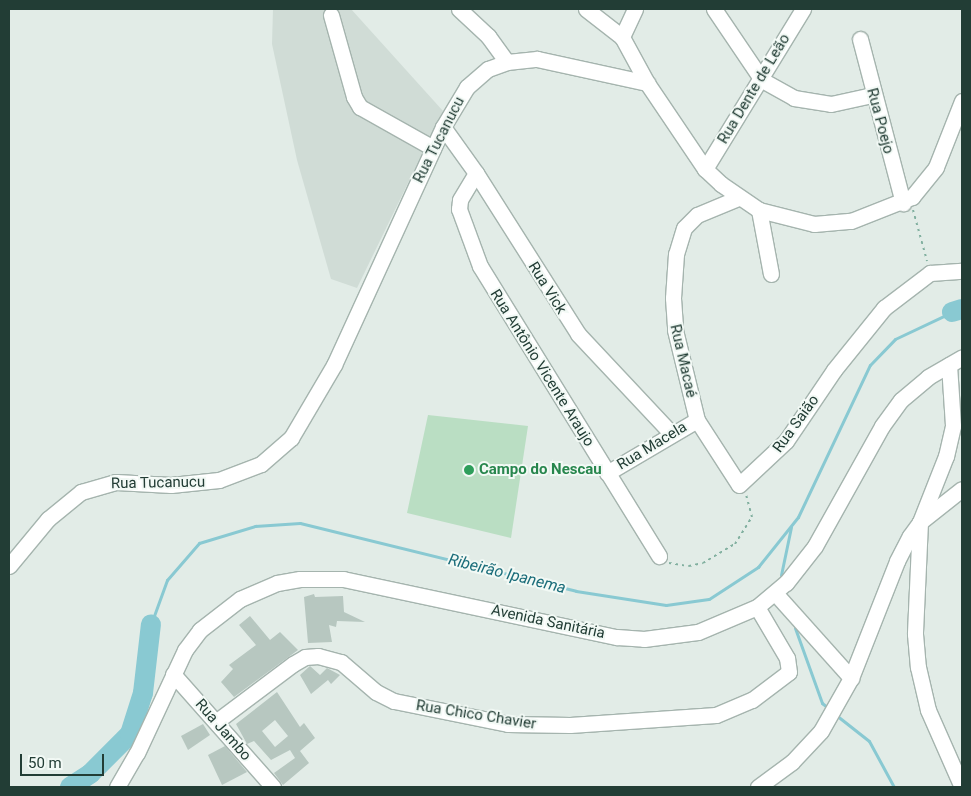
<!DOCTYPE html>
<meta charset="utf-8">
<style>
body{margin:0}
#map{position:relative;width:971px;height:796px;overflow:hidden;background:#e2ece7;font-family:Roboto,sans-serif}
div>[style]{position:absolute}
.built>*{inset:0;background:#d0dcd6}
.green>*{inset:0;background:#badec3}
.stream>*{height:3px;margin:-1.5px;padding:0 1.5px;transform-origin:1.5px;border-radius:1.5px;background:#89c9d2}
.river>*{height:20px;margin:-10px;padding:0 10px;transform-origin:10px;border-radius:10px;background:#89c9d2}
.building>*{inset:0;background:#b7c7c0}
.path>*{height:2px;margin-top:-1px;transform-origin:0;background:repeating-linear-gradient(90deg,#82b0a0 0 2.5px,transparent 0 6.5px)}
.roads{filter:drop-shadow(1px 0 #a5b4ae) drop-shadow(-1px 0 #a5b4ae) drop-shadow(0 1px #a5b4ae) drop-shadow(0 -1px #a5b4ae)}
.minor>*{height:15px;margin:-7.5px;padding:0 7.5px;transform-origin:7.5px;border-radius:7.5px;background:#fff}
.dots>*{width:14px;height:14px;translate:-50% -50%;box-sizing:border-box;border:2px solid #f2f9f5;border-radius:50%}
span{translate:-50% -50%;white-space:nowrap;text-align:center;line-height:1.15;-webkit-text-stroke:4px #f2f9f5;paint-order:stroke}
.street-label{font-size:15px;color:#223d35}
.leisure-label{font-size:15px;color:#27864d;font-weight:700}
.left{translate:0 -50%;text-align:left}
.water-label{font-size:16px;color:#1b6d7a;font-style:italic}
.frame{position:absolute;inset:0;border:10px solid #223d35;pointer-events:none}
.scale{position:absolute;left:20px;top:754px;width:84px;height:22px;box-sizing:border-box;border:2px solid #223d35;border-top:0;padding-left:6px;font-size:15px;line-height:18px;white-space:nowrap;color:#223d35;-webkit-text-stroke:4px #f2f9f5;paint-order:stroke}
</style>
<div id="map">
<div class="built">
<i style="clip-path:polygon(273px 9px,351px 9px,443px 111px,357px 288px,331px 279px,297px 160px,272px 44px)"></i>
</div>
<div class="green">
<i style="clip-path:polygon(428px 415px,528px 426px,511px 538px,407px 513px)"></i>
</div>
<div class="stream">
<i style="left:781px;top:575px;width:49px;rotate:-78.2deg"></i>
<i style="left:151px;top:624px;width:47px;rotate:-70deg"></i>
<i style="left:167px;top:580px;width:49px;rotate:-49.1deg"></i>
<i style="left:199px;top:543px;width:59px;rotate:-16.9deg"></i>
<i style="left:255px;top:526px;width:45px;rotate:-3.8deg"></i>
<i style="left:300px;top:523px;width:284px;rotate:13.8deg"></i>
<i style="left:576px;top:591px;width:91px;rotate:8.8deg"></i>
<i style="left:666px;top:605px;width:43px;rotate:-7.9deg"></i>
<i style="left:709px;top:599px;width:59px;rotate:-33.1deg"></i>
<i style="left:758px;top:567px;width:64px;rotate:-51.3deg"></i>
<i style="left:798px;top:517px;width:168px;rotate:-64.7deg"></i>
<i style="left:870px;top:365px;width:36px;rotate:-46deg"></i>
<i style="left:895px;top:339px;width:63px;rotate:-25.3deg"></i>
<i style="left:795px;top:628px;width:80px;rotate:70.2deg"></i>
<i style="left:822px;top:703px;width:8px;rotate:40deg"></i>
<i style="left:836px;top:715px;width:42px;rotate:38.2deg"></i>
<i style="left:869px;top:741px;width:52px;rotate:61.5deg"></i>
</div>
<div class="river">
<i style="left:952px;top:312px;width:10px;rotate:-17deg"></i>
<i style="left:70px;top:787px;width:24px;rotate:-33deg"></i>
<i style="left:90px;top:774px;width:57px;rotate:-45deg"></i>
<i style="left:130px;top:734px;width:43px;rotate:-72.4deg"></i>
<i style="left:143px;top:693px;width:69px;rotate:-83.4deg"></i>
</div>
<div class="building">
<i style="clip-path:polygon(314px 594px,315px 597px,343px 596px,344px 612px,365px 622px,337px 621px,336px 627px,329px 625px,332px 642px,308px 643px,304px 597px)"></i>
<i style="clip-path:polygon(250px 616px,270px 640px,280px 632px,298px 650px,234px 697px,221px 682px,233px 669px,229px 665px,256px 645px,239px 625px)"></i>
<i style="clip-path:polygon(310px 666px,320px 675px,327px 668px,340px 675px,331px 684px,328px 680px,311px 694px,300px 675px)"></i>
<i style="clip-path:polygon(evenodd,277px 692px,300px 727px,304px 723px,315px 738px,300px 751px,309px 763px,283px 785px,274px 773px,295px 758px,290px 750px,271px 760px,254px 741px,247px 744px,236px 724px,277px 692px,275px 720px,288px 736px,275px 747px,262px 731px,275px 720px)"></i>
<i style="clip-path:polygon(203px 724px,210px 735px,188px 750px,181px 736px)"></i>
<i style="clip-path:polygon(225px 746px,247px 772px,222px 785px,208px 755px)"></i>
</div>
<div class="path">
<i style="left:913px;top:210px;width:53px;rotate:74.6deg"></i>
<i style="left:669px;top:563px;width:20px;rotate:9deg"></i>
<i style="left:689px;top:566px;width:14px;rotate:-12deg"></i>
<i style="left:703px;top:563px;width:37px;rotate:-31deg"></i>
<i style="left:735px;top:544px;width:32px;rotate:-58deg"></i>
<i style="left:752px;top:517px;width:23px;rotate:-105deg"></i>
</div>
<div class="roads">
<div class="minor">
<i style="left:459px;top:9px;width:40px;rotate:43deg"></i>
<i style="left:488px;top:36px;width:32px;rotate:54deg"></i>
<i style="left:586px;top:9px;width:46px;rotate:37.9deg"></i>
<i style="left:635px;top:9px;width:31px;rotate:115deg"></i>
<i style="left:622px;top:37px;width:52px;rotate:61.5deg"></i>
<i style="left:714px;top:9px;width:86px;rotate:55.9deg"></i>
<i style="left:762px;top:80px;width:37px;rotate:29deg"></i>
<i style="left:794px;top:98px;width:37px;rotate:9deg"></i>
<i style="left:831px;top:104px;width:42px;rotate:-12.4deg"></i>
<i style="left:331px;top:15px;width:85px;rotate:74.3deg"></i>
<i style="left:354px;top:97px;width:12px;rotate:59deg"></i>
<i style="left:360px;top:107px;width:84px;rotate:29.3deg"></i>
<i style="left:860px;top:39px;width:170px;rotate:75.3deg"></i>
<i style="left:443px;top:127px;width:57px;rotate:54.3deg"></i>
<i style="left:476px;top:173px;width:191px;rotate:57.6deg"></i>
<i style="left:578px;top:334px;width:136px;rotate:46.8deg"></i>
<i style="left:705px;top:169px;width:188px;rotate:-58.5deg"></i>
<i style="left:476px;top:173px;width:31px;rotate:121deg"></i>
<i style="left:460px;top:200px;width:9px;rotate:96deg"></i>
<i style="left:459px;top:209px;width:61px;rotate:69.8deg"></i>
<i style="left:480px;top:266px;width:341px;rotate:58.3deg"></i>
<i style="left:738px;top:198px;width:44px;rotate:157.5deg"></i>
<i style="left:697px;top:215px;width:18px;rotate:135deg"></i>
<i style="left:684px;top:228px;width:27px;rotate:107deg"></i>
<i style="left:676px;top:254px;width:44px;rotate:93.9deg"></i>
<i style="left:673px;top:298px;width:32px;rotate:86deg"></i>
<i style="left:675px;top:330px;width:93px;rotate:76.3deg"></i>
<i style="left:697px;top:420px;width:77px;rotate:57.1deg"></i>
<i style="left:739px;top:485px;width:64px;rotate:-43.1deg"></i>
<i style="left:786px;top:441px;width:86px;rotate:-55.9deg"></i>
<i style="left:834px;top:370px;width:80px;rotate:-51.1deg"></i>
<i style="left:884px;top:308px;width:58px;rotate:-37.3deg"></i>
<i style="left:930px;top:273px;width:32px;rotate:-4deg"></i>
<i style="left:759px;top:210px;width:65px;rotate:79.4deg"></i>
<i style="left:949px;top:365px;width:61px;rotate:86.2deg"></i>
<i style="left:953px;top:426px;width:31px;rotate:103deg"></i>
<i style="left:946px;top:456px;width:71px;rotate:111.5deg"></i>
<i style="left:920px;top:522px;width:112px;rotate:92.6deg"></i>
<i style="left:915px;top:634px;width:33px;rotate:85deg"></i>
<i style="left:918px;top:667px;width:44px;rotate:76.9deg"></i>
<i style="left:928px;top:710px;width:84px;rotate:66.2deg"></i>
<i style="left:607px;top:473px;width:104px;rotate:-30.5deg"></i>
<i style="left:9px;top:566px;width:61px;rotate:-50.3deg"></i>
<i style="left:48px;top:519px;width:43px;rotate:-39.3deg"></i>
<i style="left:81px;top:492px;width:36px;rotate:-16deg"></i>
<i style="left:116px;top:482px;width:55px;rotate:3.1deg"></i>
<i style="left:171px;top:485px;width:48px;rotate:-5.9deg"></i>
<i style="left:219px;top:480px;width:45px;rotate:-20.9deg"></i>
<i style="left:261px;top:464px;width:40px;rotate:-41deg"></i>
<i style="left:291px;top:438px;width:85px;rotate:-59.5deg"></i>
<i style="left:334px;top:365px;width:262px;rotate:-65.4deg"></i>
<i style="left:443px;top:127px;width:47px;rotate:-59deg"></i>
<i style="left:467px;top:87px;width:28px;rotate:-41deg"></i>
<i style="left:488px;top:69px;width:20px;rotate:-20deg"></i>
<i style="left:507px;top:62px;width:30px;rotate:-6deg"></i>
<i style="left:537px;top:59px;width:113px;rotate:12.3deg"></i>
<i style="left:647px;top:83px;width:104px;rotate:56deg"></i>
<i style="left:705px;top:169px;width:22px;rotate:43deg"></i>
<i style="left:721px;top:184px;width:46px;rotate:34.4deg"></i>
<i style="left:759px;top:210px;width:57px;rotate:14.3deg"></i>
<i style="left:814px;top:224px;width:37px;rotate:-5deg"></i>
<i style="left:851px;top:221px;width:66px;rotate:-21.5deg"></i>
<i style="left:912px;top:197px;width:38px;rotate:-51deg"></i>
<i style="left:936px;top:167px;width:71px;rotate:-68.5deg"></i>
<i style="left:776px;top:594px;width:113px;rotate:48.2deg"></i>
<i style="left:173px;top:674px;width:151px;rotate:48.5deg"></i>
<i style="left:217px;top:721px;width:95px;rotate:-36.9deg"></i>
<i style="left:293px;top:664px;width:14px;rotate:-30deg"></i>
<i style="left:305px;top:657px;width:13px;rotate:-4deg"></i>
<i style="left:318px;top:656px;width:24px;rotate:15deg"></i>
<i style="left:341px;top:662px;width:46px;rotate:40.6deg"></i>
<i style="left:376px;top:692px;width:20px;rotate:27deg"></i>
<i style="left:394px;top:701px;width:116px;rotate:11.4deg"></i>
<i style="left:508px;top:724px;width:62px;rotate:0.9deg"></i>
<i style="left:570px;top:725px;width:146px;rotate:-3.9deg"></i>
<i style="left:716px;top:715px;width:39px;rotate:-23deg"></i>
<i style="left:752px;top:700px;width:46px;rotate:-37.1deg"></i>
<i style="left:789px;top:672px;width:14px;rotate:-98deg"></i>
<i style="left:787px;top:658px;width:59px;rotate:-120.5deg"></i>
<i style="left:117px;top:787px;width:39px;rotate:-60deg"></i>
<i style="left:137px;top:753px;width:114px;rotate:-65deg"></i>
<i style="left:185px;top:650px;width:25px;rotate:-53deg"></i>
<i style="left:200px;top:630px;width:51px;rotate:-37.8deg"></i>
<i style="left:240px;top:599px;width:40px;rotate:-23.4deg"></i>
<i style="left:277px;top:583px;width:23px;rotate:-10deg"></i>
<i style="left:300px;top:579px;width:43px"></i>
<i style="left:343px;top:579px;width:280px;rotate:12deg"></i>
<i style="left:617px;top:637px;width:27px;rotate:4deg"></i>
<i style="left:644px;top:639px;width:54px;rotate:-7.4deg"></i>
<i style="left:698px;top:632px;width:64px;rotate:-23deg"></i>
<i style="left:757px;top:607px;width:38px;rotate:-40deg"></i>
<i style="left:786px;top:583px;width:47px;rotate:-51.9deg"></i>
<i style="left:815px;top:546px;width:137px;rotate:-60.8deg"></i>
<i style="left:882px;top:426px;width:32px;rotate:-54deg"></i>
<i style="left:901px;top:400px;width:35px;rotate:-40deg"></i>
<i style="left:928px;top:377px;width:39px;rotate:-30deg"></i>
<i style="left:758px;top:787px;width:42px;rotate:-36.3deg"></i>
<i style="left:792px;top:762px;width:42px;rotate:-46.9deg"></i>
<i style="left:821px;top:731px;width:61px;rotate:-60.5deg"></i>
<i style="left:851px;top:678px;width:126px;rotate:-68.5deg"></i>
<i style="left:897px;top:561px;width:28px;rotate:-63deg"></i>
<i style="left:910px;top:536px;width:17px;rotate:-54deg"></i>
<i style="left:920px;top:522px;width:53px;rotate:-38.2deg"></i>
</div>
</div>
<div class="dots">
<i style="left:469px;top:470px;background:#2e9e5b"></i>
</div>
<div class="street-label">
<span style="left:754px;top:89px;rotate:-59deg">Rua Dente de Leão</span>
<span style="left:880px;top:121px;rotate:75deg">Rua Poejo</span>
<span style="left:439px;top:140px;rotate:-63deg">Rua Tucanucu</span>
<span style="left:547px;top:288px;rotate:58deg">Rua Vick</span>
<span style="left:683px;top:361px;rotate:77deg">Rua Macaé</span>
<span style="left:542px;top:368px;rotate:58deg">Rua Antônio Vicente Araujo</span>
<span style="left:796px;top:424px;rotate:-54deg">Rua Saião</span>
<span style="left:652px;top:446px;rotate:-31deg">Rua Macela</span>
<span style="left:158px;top:483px;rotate:-1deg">Rua Tucanucu</span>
<span style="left:548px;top:622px;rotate:12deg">Avenida Sanitária</span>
<span style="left:476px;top:715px;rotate:9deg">Rua Chico Chavier</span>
<span style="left:223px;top:730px;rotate:49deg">Rua Jambo</span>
</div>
<div class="leisure-label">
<span class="left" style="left:479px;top:470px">Campo do Nescau</span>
</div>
<div class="water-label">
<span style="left:507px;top:574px;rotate:14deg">Ribeirão Ipanema</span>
</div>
<div class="frame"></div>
<div class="scale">50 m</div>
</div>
